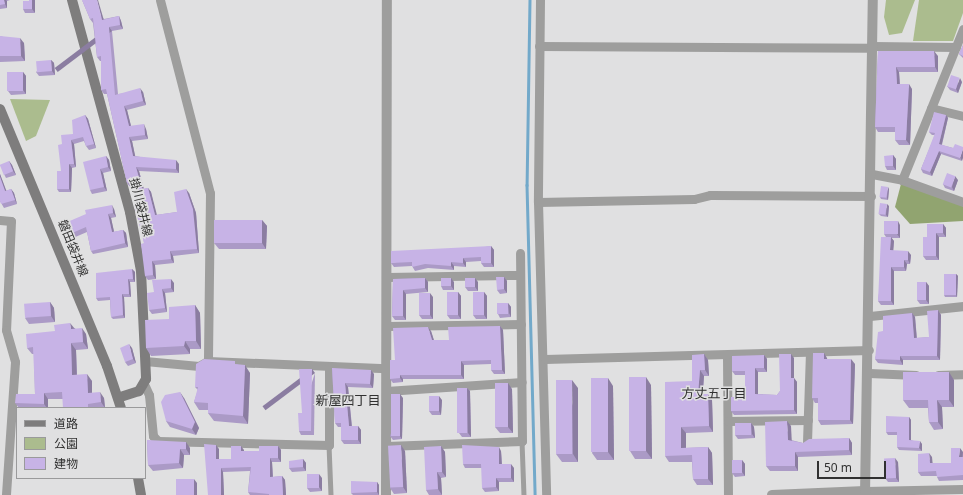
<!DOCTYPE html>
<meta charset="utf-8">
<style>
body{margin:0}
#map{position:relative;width:963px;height:495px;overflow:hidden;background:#e0e0e1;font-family:"Noto Sans","Noto Sans JP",sans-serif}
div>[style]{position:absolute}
.green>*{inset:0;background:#abbc8e}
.forest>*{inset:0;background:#91a470}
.stream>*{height:2.5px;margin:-1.25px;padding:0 1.25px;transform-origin:1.25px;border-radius:1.25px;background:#72a9ca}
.service>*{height:4.5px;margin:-2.25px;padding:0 2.25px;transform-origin:2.25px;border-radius:2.25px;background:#9e9e9d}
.minor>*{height:9px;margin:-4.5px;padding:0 4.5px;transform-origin:4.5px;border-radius:4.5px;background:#9e9e9d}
.tertiary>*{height:10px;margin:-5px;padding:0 5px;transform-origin:5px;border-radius:5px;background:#9e9e9d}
.secondary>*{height:10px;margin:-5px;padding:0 5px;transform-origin:5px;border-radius:5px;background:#7e7d7d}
.wall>*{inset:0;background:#ab9ac6}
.shaded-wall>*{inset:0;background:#8b7da1;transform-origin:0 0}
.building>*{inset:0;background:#c7b3e6;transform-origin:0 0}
span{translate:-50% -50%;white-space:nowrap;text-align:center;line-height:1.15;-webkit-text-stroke:3px #e0e0e1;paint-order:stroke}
.street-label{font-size:12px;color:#313131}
.neighbourhood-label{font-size:13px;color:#313131}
.legend{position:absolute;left:16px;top:407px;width:130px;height:72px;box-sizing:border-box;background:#e0e0e1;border:1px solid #9a9a9b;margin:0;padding:5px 7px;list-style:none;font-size:12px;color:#313131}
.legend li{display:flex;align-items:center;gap:8px;height:20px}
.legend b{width:20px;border:1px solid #9a9a9b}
.scale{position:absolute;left:817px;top:461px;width:69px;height:18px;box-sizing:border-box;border:2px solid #313131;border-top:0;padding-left:5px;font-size:12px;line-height:14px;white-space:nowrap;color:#313131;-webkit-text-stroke:3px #e0e0e1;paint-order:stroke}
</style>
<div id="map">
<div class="green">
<i style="clip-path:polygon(886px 0,915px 0,902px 33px,889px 35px,884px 17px)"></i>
<i style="clip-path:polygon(919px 0,963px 0,963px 13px,953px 41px,913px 41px)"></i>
<i style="clip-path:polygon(10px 99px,50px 100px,36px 136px,26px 141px)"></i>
</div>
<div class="forest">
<i style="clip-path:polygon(902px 180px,963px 203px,963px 221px,910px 224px,895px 207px)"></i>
</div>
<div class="stream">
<i style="left:530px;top:0;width:185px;rotate:90.9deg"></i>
<i style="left:527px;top:185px;width:310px;rotate:88.5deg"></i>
</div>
<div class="service">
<i style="left:522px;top:441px;width:54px;rotate:87.9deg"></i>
<i style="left:329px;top:445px;width:50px;rotate:87.7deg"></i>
</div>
<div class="minor">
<i style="left:160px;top:0;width:199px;rotate:75.5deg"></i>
<i style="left:210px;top:193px;width:168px;rotate:90.7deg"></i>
<i style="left:208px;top:361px;width:178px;rotate:2.3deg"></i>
<i style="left:540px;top:0;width:202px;rotate:90.6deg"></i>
<i style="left:538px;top:202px;width:293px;rotate:88.4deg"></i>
<i style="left:539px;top:46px;width:334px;rotate:0.3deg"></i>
<i style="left:873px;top:46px;width:83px;rotate:0.7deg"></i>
<i style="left:931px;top:108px;width:33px;rotate:14deg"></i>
<i style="left:872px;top:174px;width:31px;rotate:11deg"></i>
<i style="left:902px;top:180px;width:65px;rotate:19.8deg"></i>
<i style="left:902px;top:180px;width:163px;rotate:-68deg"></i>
<i style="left:538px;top:202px;width:156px;rotate:-1.1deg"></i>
<i style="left:694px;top:199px;width:16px;rotate:-14deg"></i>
<i style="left:710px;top:195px;width:161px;rotate:0.4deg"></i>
<i style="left:0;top:220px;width:11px;rotate:5deg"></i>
<i style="left:11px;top:221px;width:109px;rotate:92.6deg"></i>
<i style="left:6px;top:330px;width:33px;rotate:74deg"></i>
<i style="left:15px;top:362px;width:133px;rotate:93.9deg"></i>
<i style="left:387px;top:277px;width:133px;rotate:-0.9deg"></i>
<i style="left:870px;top:316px;width:94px;rotate:-6.1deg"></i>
<i style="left:386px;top:326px;width:135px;rotate:-0.8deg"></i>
<i style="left:727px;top:355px;width:140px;rotate:89.6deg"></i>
<i style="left:545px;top:359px;width:324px;rotate:-1.6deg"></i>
<i style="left:145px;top:361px;width:54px;rotate:5.3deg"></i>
<i style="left:199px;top:366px;width:8px;rotate:-30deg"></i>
<i style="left:869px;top:373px;width:47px;rotate:2.4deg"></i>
<i style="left:938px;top:375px;width:25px;rotate:-2deg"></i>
<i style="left:145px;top:386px;width:10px;rotate:66deg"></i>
<i style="left:149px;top:395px;width:41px;rotate:84.4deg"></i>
<i style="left:153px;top:436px;width:7px;rotate:45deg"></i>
<i style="left:158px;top:441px;width:171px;rotate:1.3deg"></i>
<i style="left:329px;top:445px;width:79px;rotate:-90deg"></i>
<i style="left:386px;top:391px;width:136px;rotate:-3.8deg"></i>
<i style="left:728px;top:421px;width:80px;rotate:-0.7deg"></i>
<i style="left:807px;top:442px;width:90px;rotate:-88.1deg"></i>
<i style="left:386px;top:446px;width:136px;rotate:-2.1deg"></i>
<i style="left:522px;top:441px;width:188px;rotate:-90.6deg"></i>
<i style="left:865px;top:491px;width:98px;rotate:-1.2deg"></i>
</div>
<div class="tertiary">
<i style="left:386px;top:495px;width:495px;rotate:-89.9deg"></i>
<i style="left:772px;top:495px;width:93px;rotate:-2.5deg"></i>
<i style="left:865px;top:495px;width:495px;rotate:-89.1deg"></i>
</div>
<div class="secondary">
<i style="left:72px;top:0;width:220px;rotate:74.7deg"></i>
<i style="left:130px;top:212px;width:60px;rotate:79.4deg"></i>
<i style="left:141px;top:271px;width:108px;rotate:87.3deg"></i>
<i style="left:146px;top:379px;width:14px;rotate:120deg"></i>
<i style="left:139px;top:391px;width:22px;rotate:162deg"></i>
<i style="left:0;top:109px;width:278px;rotate:67.4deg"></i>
<i style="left:107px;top:366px;width:44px;rotate:71.6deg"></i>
<i style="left:138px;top:478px;width:17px;rotate:80deg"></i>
</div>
<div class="wall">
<i style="clip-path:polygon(0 0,10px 0,7px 1px,7px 8px,0 9px)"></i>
<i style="clip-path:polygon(82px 0,104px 19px,119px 16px,121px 21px,123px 29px,112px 31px,118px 94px,143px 92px,146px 105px,127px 110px,131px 126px,146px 129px,148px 139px,132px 141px,135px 156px,179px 164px,179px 173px,139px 171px,144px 189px,148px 188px,151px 192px,156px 215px,177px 212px,189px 193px,196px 213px,199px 253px,173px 256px,174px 263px,155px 265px,156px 279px,148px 280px,145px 276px,144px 243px,138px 203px,133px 186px,130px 187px,127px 183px,107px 94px,104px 94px,101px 90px,101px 61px,100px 61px,97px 57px,93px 23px,90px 19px)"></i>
<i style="clip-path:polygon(29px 1px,35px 13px,25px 13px,23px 9px)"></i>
<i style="clip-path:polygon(0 36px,24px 43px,25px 61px,0 62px)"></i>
<i style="clip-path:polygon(963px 45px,963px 58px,959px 54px)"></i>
<i style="clip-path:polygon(878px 51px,938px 56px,938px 72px,899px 72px,900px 84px,912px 89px,910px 145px,899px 145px,895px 140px,895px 132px,878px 132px,875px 127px)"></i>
<i style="clip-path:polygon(51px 60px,54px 63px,55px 75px,39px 76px,36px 72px)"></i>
<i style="clip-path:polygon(23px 72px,26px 76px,26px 94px,11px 95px,8px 91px)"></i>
<i style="clip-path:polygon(962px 82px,958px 93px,950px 90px,947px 86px)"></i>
<i style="clip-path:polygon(85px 115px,88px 119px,96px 148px,89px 150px,86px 146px,84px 141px,74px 144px,76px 167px,72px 168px,71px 192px,59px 192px,57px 189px,61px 171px,62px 144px,73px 134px)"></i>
<i style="clip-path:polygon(946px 115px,948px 118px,942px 145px,953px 148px,962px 161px,941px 154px,932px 176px,923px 173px,921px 169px,935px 135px,932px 135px,929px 132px)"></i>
<i style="clip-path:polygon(893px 155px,896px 159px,896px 170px,887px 170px,885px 166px)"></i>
<i style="clip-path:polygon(106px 156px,109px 160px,111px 171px,103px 173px,107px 191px,92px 194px,90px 190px)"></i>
<i style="clip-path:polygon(9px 161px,12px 165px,16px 175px,6px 178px,4px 174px)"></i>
<i style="clip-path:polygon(0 174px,6px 191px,11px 189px,14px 193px,17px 204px,4px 208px,0 201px)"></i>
<i style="clip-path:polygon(958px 180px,954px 191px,945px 188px,943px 184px)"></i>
<i style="clip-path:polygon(889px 189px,888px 200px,881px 199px,880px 197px)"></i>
<i style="clip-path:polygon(889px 206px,888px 217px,881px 216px,879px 214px)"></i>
<i style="clip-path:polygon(114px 209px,116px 217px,111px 218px,114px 232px,123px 230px,126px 233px,128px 247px,93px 254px,91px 251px,87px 232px,73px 238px,70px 234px)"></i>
<i style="clip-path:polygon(262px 220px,267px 226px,266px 249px,219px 249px,214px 243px)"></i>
<i style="clip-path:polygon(943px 224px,946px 228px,946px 237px,939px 237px,939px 260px,926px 260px,923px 256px,927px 237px)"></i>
<i style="clip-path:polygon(900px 225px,900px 238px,891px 238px,894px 241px,893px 251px,911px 255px,910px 264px,907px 264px,906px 271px,894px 271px,894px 305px,881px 305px,878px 301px,886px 237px,884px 234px)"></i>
<i style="clip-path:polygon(491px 246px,494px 250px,494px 267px,484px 267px,481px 263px,481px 261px,466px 262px,466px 267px,454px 266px,454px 270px,428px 268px,415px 271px,412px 266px,394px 267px,391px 263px)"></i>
<i style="clip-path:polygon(132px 269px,135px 272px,135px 282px,130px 282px,131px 297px,124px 297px,125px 318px,113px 319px,111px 317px,110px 300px,98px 301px,96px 298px)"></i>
<i style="clip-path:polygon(956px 274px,958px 276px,957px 297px,945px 297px,944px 295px)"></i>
<i style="clip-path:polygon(504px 277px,507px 281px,507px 293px,500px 294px,497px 290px)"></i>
<i style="clip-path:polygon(425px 278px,428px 282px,428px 292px,406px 294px,406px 320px,395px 320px,392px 316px,393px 279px)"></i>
<i style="clip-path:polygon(454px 282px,454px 290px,443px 290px,441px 286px)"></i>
<i style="clip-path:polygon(478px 282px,478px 291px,468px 291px,465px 287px)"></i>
<i style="clip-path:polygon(926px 282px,929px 286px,929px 304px,920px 304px,917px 300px)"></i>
<i style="clip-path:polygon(174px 283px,174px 292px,165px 293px,167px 312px,152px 314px,149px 310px,154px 292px)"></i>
<i style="clip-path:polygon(458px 292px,461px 296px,461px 319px,450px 319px,447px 315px)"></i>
<i style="clip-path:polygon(484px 292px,487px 296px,487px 319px,476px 319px,473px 315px)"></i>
<i style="clip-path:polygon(433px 297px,433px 319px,422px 319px,419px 315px)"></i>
<i style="clip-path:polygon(50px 302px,54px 308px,55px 322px,29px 324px,25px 318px)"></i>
<i style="clip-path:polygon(508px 303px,511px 307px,511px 317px,500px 318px,498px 314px)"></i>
<i style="clip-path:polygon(195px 305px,200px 313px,201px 349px,190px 349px,190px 354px,151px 356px,146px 348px,169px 319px)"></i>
<i style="clip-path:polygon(938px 310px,941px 315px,940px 360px,903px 360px,903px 365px,878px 363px,875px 359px,883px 331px,912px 313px,915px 317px,917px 338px,929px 337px)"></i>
<i style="clip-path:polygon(500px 326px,503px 330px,505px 374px,494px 374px,491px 370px,491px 364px,464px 365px,464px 379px,403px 379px,403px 382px,393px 383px,390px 379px,395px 360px,431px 331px,434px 340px,449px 340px)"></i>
<i style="clip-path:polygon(74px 328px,86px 334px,88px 349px,76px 350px,77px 375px,92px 381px,92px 393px,104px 398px,105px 408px,63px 408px,63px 399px,48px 399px,48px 408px,19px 408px,15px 403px,35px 394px,34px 354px,32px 354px,27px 348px)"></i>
<i style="clip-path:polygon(132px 348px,136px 363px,128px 366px,125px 362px)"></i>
<i style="clip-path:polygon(704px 354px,708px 360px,709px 376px,704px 376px,703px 394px,712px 400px,713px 432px,686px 433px,686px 448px,708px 447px,712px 453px,713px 485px,697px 485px,693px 479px,692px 462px,669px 462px,665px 456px,692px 381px)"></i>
<i style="clip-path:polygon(764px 355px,767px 359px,767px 372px,758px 372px,758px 394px,777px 395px,780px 391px,794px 358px,794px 378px,797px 382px,797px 414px,734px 415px,731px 411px,745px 397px,745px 375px,735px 375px,732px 371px)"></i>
<i style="clip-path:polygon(827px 358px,827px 359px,855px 364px,853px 424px,821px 425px,818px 420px,818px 403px,815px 403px,812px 398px)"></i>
<i style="clip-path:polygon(237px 364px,250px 373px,248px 424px,214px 421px,208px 413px,208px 410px,199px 410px,194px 402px,198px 390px,195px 387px)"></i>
<i style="clip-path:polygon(332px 368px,374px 374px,373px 388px,348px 387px,352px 426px,358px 426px,361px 430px,361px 444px,344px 444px,341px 440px,341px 427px,338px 427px,335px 423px)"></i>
<i style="clip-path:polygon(315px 373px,314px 435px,301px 435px,299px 431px,302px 413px)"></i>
<i style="clip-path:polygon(954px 380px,954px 407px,942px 407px,943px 429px,934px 430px,929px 422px,928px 408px,909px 408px,903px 400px)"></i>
<i style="clip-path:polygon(651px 385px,652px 459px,635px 459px,630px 451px)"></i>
<i style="clip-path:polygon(613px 386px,614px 460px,597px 460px,592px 453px)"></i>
<i style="clip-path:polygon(467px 388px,470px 391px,471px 437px,462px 437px,459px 433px)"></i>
<i style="clip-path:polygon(578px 388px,578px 462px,562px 462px,556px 454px)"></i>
<i style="clip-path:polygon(512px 389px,513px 433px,500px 433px,495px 427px)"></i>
<i style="clip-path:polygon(184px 398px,199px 428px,196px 435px,170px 427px,166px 421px)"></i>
<i style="clip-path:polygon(403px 398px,402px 439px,393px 440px,390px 436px)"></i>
<i style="clip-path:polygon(442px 400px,441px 415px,432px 415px,429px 411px)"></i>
<i style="clip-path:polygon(909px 417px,911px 420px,911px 440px,922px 444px,922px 451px,899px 450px,897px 447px,897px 435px,888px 435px,886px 432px)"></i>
<i style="clip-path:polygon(751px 423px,754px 427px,755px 438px,738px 439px,735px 435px)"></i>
<i style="clip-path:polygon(791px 426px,791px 440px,803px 443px,849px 438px,852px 443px,852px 455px,798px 457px,798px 471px,770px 471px,766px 466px)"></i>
<i style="clip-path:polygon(147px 440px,190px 448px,190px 455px,184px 455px,183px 468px,153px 471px,148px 465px)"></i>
<i style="clip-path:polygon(278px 446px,281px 450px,281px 462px,272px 462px,273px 477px,282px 476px,285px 480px,286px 495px,250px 495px,248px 492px,250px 471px,223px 472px,224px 495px,208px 495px,219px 449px,219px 459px,231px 459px,244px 450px,244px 451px,259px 451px)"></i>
<i style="clip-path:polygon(441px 446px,445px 452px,446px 477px,441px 478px,442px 495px,429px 495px,426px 490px)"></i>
<i style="clip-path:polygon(405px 451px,407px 493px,394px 494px,390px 488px)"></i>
<i style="clip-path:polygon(501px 451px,502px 464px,514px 468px,514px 482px,499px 482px,499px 491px,485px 492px,482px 488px,482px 468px,465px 468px,463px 464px)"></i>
<i style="clip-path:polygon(963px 452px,963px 480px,939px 481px,937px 477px,937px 476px,921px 476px,918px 472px,932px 457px,932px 463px,951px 463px)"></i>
<i style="clip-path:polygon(303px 459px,306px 463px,306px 471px,292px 472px,289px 468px)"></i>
<i style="clip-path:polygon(742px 460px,745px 464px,745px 476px,735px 477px,732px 473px)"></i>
<i style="clip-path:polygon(898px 462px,899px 482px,888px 482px,885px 478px)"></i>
<i style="clip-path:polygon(322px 478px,322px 491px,310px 492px,307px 488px)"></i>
<i style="clip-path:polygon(377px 482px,379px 485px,379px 495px,353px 495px,351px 493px)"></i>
</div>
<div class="shaded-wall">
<i style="clip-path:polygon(4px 0,6px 0,7px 1px,7px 8px,5px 4px)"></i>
<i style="clip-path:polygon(32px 0,35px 0,35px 13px,32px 9px)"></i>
<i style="clip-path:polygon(97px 0,98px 0,105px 24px,102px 20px)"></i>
<i style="clip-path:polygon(119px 16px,121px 21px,123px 29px,120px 25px)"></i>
<i style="left:109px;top:27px;width:5px;height:68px;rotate:53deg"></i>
<i style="clip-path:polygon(20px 38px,24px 43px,25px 61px,21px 56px)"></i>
<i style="clip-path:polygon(934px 51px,938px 56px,938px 72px,935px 67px)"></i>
<i style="clip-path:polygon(51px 60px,54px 63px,55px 75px,52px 71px)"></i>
<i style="clip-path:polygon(896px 67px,899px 72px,900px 89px,897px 84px)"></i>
<i style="clip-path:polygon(23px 72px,26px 76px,26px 94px,23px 90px)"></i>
<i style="clip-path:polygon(960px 78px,962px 82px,958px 93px,956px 89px)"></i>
<i style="clip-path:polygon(909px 84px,912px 89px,910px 145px,906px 140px)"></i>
<i style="clip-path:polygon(140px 88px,143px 92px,146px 105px,143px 101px)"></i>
<i style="clip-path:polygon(124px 106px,127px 110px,132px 130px,129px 126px)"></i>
<i style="clip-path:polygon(85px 115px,88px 119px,96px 148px,94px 144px)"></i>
<i style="clip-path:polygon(946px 115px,948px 118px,941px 147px,939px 144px)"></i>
<i style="clip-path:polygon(144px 124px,146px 129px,148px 139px,145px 135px)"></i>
<i style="clip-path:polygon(129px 137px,132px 141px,136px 160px,133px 156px)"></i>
<i style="clip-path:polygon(71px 140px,74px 144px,76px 167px,74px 164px)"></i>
<i style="clip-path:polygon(963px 149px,963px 158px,962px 161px,960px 158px)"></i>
<i style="clip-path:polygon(939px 151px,941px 154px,932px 176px,930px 172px)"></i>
<i style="clip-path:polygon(893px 155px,896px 159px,896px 170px,893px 166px)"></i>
<i style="clip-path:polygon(106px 156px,109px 160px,111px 171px,108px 167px)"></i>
<i style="clip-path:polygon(176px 160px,179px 164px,179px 173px,176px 169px)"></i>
<i style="clip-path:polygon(9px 161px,12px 165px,16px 175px,13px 171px)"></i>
<i style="clip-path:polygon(69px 164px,72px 168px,71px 192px,69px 189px)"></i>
<i style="clip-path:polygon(136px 167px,139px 171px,145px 194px,142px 189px)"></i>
<i style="clip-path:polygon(100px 169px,103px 173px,107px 191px,104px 187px)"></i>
<i style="clip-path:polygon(0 174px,8px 195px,5px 191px,0 177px)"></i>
<i style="clip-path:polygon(955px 176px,958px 180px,954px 191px,952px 187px)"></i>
<i style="clip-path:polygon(888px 187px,889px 189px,888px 200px,887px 198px)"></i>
<i style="clip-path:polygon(148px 188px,151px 192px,158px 219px,155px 215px)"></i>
<i style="clip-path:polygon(11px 189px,14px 193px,17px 204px,15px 200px)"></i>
<i style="clip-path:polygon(186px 189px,189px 193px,196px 213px,199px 253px,197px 249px)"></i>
<i style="clip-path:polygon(887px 204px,889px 206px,888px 217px,886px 215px)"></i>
<i style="clip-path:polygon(112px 205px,114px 209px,116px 217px,113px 213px)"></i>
<i style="clip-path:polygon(108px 214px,111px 218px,115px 236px,112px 232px)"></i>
<i style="clip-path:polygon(262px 220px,267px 226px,266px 249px,262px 243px)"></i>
<i style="clip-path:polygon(898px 221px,900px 225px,900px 238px,897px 234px)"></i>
<i style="clip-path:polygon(943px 224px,946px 228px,946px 237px,943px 233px)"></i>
<i style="clip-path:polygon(123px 230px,126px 233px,128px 247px,125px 243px)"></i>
<i style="clip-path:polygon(936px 233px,939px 237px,939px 260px,936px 256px)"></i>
<i style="clip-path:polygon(891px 237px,894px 241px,893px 254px,890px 250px)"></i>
<i style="clip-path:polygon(491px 246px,494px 250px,494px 267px,491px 263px)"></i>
<i style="clip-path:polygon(170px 251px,173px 256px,174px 263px,171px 259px)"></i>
<i style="clip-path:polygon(908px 251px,911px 255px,910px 264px,908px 260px)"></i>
<i style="clip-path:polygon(463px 258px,466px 262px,466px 267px,463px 263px)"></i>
<i style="clip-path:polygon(904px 260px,907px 264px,906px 271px,904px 267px)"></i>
<i style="clip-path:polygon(152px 261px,155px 265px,156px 279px,153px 275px)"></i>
<i style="clip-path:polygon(451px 262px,454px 266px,454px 270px,451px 266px)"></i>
<i style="clip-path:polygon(891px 267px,894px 271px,894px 305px,891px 301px)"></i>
<i style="clip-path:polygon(132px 269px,135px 272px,135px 282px,133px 279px)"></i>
<i style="clip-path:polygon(956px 274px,958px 276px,957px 297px,956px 295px)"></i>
<i style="clip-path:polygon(504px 277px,507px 281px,507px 293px,504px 289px)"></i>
<i style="clip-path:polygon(425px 278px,428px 282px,428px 292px,425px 288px)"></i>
<i style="clip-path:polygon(451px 278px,454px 282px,454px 290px,451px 286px)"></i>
<i style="clip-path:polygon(475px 278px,478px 282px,478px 291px,475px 287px)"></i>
<i style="clip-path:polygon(128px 279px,130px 282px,131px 297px,129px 294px)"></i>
<i style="clip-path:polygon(171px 279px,174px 283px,174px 292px,171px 288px)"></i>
<i style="clip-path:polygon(926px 282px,929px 286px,929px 304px,926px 300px)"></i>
<i style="clip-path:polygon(162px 289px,165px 293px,167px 312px,165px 308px)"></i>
<i style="clip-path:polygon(403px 290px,406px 294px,406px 320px,403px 316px)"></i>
<i style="clip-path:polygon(458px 292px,461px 296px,461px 319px,458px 315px)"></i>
<i style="clip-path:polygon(484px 292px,487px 296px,487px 319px,484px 315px)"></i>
<i style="clip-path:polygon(430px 293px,433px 297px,433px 319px,430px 315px)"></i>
<i style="clip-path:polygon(122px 294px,124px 297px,125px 318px,123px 315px)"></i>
<i style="clip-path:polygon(50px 302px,54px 308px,55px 322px,51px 316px)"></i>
<i style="clip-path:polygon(508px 303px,511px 307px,511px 317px,509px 313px)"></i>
<i style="clip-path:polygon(195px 305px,200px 313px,201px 349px,196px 341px)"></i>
<i style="clip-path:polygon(938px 310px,941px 315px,940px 360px,937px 356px)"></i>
<i style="clip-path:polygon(912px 313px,915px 317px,917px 343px,914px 338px)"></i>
<i style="clip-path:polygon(70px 323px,75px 329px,71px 329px)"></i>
<i style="clip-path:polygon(500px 326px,503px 330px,505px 374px,502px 370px)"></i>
<i style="clip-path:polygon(428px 327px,431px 331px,435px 344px,432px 340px)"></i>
<i style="clip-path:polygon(82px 328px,86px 334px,88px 349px,83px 342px)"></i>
<i style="clip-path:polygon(185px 341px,190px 349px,190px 354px,184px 346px)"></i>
<i style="clip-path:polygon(71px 343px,76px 350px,77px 381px,72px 375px)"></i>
<i style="clip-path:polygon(129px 344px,132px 348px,136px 363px,133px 359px)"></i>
<i style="clip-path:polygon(824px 353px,827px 358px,828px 364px,824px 359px)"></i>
<i style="clip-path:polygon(704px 354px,708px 360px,709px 376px,705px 370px)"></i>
<i style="clip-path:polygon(791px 354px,794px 358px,794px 382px,791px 378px)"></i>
<i style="clip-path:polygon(764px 355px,767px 359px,767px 372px,764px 368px)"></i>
<i style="clip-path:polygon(900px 356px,903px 360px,903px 365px,900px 360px)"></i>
<i style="clip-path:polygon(851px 359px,855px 364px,853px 424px,850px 420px)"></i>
<i style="clip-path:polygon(461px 361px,464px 365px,464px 379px,461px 375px)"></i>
<i style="clip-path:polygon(245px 365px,250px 373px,248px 424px,243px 416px)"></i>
<i style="clip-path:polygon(755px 368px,758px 372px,758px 398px,755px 394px)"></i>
<i style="left:312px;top:369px;width:5px;height:62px;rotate:53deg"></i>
<i style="clip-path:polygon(371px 370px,374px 374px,373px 388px,370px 384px)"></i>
<i style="clip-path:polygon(700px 370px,704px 376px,702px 400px,698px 394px)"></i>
<i style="clip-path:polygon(949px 372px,954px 380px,954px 407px,949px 400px)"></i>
<i style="clip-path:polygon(87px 374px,92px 381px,92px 399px,88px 393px)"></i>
<i style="clip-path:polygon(400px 375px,403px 379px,403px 382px,400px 378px)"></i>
<i style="clip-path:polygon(646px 377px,651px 385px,652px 459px,646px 451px)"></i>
<i style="clip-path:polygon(608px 378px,613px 386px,614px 460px,608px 452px)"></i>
<i style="clip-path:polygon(794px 378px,797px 382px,797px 414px,794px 410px)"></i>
<i style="clip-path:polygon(572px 380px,578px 388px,578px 462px,573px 454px)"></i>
<i style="clip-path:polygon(345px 383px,348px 387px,352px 430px,349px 426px)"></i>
<i style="clip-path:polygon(508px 383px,512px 389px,513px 433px,508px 427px)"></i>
<i style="clip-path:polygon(467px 388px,470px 391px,471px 437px,468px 433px)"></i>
<i style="clip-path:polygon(100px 392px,104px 398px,105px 408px,101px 402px)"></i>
<i style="clip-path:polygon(180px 392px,184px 398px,199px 428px,196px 435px,192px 429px)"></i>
<i style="clip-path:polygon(44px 393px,48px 399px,48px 408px,47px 408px,44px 404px)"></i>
<i style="clip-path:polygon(400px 394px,403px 398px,402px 439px,399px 435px)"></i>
<i style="clip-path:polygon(708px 394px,712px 400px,713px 432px,709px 426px)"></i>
<i style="clip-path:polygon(439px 396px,442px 400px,441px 415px,439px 411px)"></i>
<i style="clip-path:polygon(937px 400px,942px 407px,943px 429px,938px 422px)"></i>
<i style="clip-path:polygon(909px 417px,911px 420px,911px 443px,909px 440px)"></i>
<i style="clip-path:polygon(787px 421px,791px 426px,792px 445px,788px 440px)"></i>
<i style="clip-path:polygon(751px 423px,754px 427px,755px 438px,752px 434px)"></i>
<i style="clip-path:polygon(358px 426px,361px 430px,361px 444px,358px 440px)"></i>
<i style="clip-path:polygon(681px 427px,686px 433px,686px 454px,681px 448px)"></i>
<i style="clip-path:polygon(849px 438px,852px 443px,852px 455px,849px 450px)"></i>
<i style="clip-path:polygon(920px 441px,922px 444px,922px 451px,919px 448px)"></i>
<i style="clip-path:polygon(186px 442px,190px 448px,190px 455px,186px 449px)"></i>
<i style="clip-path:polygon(216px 445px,219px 449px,219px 463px,216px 459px)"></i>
<i style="clip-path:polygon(401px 445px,405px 451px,407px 493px,403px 487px)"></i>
<i style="clip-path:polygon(241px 446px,244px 450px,244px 455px,241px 451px)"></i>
<i style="clip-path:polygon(278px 446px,281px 450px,281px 462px,278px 458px)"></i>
<i style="clip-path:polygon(441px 446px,445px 452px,446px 477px,442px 472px)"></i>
<i style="clip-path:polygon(499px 447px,501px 451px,502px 468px,499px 464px)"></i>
<i style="clip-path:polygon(708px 447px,712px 453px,713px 485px,708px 479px)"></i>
<i style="clip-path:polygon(960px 448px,963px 452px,962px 461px,959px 457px)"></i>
<i style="clip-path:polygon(180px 449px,184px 455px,183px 468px,179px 463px)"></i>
<i style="clip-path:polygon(795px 452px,798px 457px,798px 471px,795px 466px)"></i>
<i style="clip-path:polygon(929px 453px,932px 457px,933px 467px,930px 463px)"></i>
<i style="clip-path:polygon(270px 458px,272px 462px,273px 481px,270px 477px)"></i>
<i style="clip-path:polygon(895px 458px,898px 462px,899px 482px,896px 478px)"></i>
<i style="clip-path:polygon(303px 459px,306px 463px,306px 471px,303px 467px)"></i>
<i style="clip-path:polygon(742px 460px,745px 464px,745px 476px,742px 472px)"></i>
<i style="clip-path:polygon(511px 464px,514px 468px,514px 482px,511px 478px)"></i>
<i style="clip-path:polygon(221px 468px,223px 472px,224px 495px,221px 495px)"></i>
<i style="clip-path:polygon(437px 472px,441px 478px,442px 495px,438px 489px)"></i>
<i style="clip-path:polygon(319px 474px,322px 478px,322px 491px,319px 487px)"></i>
<i style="clip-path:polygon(282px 476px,285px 480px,286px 495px,283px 495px)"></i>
<i style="clip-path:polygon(496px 478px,499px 482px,499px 491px,496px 487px)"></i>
<i style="clip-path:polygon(194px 479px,197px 483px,197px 495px,194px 495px)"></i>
<i style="clip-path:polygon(377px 482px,379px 485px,379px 495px,377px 492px)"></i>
</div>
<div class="building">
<i style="clip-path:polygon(0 0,4px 0,5px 4px,0 5px)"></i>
<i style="clip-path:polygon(29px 0,32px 0,32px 9px,23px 9px,23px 1px,29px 1px)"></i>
<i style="clip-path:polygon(82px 0,97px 0,102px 20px,119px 16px,120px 25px,109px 27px,115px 95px,140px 88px,143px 101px,124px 106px,129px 126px,144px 124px,145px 135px,129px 137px,133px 156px,176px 160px,176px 169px,136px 167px,142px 189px,148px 188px,155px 215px,177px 212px,174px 192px,186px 189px,193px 209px,197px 249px,170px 251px,171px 259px,152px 261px,153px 275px,145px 276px,141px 244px,144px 243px,134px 204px,138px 203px,132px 181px,127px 183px,106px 89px,101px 90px,101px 56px,97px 57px,93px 18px,90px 19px)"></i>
<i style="clip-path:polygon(0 36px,20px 38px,21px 56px,0 56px)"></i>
<i style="clip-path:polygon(963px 45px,963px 56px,959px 54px)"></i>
<i style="clip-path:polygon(878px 51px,934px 51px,935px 67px,896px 67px,897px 84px,909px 84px,906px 140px,895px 140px,895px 127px,875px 127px)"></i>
<i style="left:51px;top:60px;width:11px;height:15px;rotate:85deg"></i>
<i style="left:7px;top:72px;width:16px;height:19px"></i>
<i style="left:951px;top:75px;width:9px;height:12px;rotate:18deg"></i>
<i style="clip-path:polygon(934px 112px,946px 115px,939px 144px,953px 148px,955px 144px,963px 147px,963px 149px,960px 158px,939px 151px,930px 172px,921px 169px,935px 133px,929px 132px)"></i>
<i style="clip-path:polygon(85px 115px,94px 144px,86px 146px,83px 137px,71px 140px,74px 164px,69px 164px,69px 189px,57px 189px,57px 171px,61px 171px,58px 145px,62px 144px,61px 135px,73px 134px,72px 120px)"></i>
<i style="clip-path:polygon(893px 155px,893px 166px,885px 166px,884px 156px)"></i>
<i style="clip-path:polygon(106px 156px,108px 167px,100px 169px,104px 187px,90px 190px,83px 162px)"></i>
<i style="left:9px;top:161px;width:11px;height:10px;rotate:68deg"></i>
<i style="left:947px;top:173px;width:9px;height:12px;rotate:21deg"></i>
<i style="clip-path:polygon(0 177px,5px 191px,11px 189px,15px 200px,1px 204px,0 201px)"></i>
<i style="left:881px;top:186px;width:7px;height:11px;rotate:8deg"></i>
<i style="left:880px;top:203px;width:7px;height:11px;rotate:8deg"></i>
<i style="clip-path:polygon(112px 205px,113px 213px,108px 214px,112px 232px,123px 230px,125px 243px,91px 251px,86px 227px,70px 234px,65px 223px,86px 214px,85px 210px)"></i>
<i style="left:262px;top:220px;width:23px;height:48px;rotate:90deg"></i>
<i style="left:884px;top:221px;width:14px;height:13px"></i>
<i style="clip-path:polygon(927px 224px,943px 224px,943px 233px,936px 233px,936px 256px,923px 256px,923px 237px,927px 237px)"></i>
<i style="clip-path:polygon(881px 237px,891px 237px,890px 250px,908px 251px,908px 260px,904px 260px,904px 267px,891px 267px,891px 301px,878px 301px)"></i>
<i style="clip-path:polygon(491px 246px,491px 263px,481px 263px,481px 257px,463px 258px,463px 263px,451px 262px,451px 266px,425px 264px,412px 267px,412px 262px,391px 263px,391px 251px)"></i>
<i style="clip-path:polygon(132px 269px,133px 279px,128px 279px,129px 294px,122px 294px,123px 315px,111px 317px,110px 297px,96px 298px,96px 273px)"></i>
<i style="left:944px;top:274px;width:12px;height:21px"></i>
<i style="clip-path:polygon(496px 277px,504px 277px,504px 289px,497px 290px)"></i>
<i style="clip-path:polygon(425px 278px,425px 288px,403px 290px,403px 316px,392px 316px,393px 279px)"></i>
<i style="left:441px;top:278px;width:10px;height:8px"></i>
<i style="left:465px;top:278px;width:10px;height:9px"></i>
<i style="clip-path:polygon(171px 279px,171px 288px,162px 289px,165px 308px,149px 310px,147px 293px,154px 292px,152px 280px)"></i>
<i style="left:917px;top:282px;width:9px;height:18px"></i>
<i style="left:447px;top:292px;width:11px;height:23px"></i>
<i style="left:473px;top:292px;width:11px;height:23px"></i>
<i style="left:430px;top:293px;width:22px;height:11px;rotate:90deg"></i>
<i style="left:50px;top:302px;width:14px;height:26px;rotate:86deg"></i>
<i style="left:497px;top:303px;width:11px;height:11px"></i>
<i style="clip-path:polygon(195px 305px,196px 341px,185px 341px,184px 346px,146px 348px,145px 320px,169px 319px,169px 307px)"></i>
<i style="clip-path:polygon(938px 310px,937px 356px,900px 356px,900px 360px,875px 359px,878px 332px,883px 331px,883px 316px,912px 313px,914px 338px,929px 337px,927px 311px)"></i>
<i style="clip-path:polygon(70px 323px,71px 329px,82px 328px,83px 342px,71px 343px,72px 375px,87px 374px,88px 393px,100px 392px,101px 402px,88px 404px,88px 408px,63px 408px,62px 392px,44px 393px,44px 404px,15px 403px,16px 394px,35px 394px,33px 347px,27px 348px,26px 334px,55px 331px,54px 325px)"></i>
<i style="clip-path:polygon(500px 326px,502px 370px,491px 370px,491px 360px,461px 361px,461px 375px,400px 375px,400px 378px,390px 379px,390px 360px,395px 360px,393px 328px,428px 327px,432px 340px,449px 340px,448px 327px)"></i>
<i style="clip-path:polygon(129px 344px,133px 359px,125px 362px,120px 348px)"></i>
<i style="clip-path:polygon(813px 353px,824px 353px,824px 359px,851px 359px,850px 420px,818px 420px,818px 398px,812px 398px)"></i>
<i style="clip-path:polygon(704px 354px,705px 370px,700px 370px,698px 394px,708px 394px,709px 426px,681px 427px,681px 448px,708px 447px,708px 479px,693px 479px,692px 455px,665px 456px,665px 382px,692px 381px,692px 355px)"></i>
<i style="clip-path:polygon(779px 354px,791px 354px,791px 378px,794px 378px,794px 410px,731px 411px,731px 397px,745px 397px,745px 371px,732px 371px,732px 356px,764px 355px,764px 368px,755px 368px,755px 394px,777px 395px,780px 391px)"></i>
<i style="clip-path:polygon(204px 359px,235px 361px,235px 364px,245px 365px,243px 416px,208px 413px,208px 403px,194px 402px,198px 387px,195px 387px,196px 364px)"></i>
<i style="clip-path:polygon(332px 368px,371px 370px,370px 384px,345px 383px,349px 426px,358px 426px,358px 440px,341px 440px,341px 423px,335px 423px)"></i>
<i style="clip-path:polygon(299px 369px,312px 369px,311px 431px,299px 431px,298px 413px,302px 413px)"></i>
<i style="clip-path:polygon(903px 372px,949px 372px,949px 400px,937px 400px,938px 422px,929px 422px,928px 400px,903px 400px)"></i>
<i style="left:629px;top:377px;width:17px;height:74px"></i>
<i style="left:608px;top:378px;width:74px;height:17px;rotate:90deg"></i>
<i style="left:556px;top:380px;width:16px;height:74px"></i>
<i style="left:508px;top:383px;width:44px;height:13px;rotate:90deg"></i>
<i style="left:457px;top:388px;width:10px;height:45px"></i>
<i style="clip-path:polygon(180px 392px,195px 422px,192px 429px,166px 421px,161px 402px,165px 395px)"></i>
<i style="left:391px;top:394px;width:9px;height:42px"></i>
<i style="left:429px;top:396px;width:10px;height:15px"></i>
<i style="clip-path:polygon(886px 416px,909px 417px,909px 440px,920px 441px,919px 448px,897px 447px,897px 432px,886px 432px)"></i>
<i style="clip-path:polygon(787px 421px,788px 440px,803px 443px,809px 439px,849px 438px,849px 450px,795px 452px,795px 466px,766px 466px,765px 422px)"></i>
<i style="left:735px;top:423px;width:16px;height:12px"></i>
<i style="clip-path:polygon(147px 440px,186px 442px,186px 449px,180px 449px,179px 463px,148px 465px)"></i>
<i style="clip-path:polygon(204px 444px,216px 445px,216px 459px,231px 459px,231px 446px,241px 446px,241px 451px,259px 451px,259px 446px,278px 446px,278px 458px,270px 458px,270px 477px,282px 476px,283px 495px,269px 495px,269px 494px,248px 492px,251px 467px,221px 468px,221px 495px,208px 495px)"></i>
<i style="left:401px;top:445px;width:42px;height:13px;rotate:87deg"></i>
<i style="clip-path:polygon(462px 445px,499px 447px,499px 464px,511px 464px,511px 478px,496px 478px,496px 487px,482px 488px,481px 464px,463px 464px)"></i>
<i style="clip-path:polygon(441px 446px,442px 472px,437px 472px,438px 489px,426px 490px,424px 447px)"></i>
<i style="clip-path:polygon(951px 448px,960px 448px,959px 457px,963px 457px,963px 475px,937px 477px,936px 471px,918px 472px,918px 454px,929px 453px,930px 463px,951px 463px)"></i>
<i style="left:895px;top:458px;width:20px;height:11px;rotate:87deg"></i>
<i style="clip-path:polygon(303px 459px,303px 467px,289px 468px,289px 461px)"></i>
<i style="left:732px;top:460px;width:10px;height:13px"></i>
<i style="left:307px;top:474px;width:12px;height:14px"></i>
<i style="left:194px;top:479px;width:16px;height:18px;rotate:90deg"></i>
<i style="clip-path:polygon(351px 481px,377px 482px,377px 492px,351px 493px)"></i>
</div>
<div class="street-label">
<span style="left:141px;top:207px;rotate:76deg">掛川袋井線</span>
<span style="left:73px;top:248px;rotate:68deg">磐田袋井線</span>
</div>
<div class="neighbourhood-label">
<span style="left:714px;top:393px">方丈五丁目</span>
<span style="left:348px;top:400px">新屋四丁目</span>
</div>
<ul class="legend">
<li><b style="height:5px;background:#7e7d7d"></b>道路</li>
<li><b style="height:11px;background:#abbc8e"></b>公園</li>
<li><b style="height:11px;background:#c7b3e6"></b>建物</li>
</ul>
<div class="scale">50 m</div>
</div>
